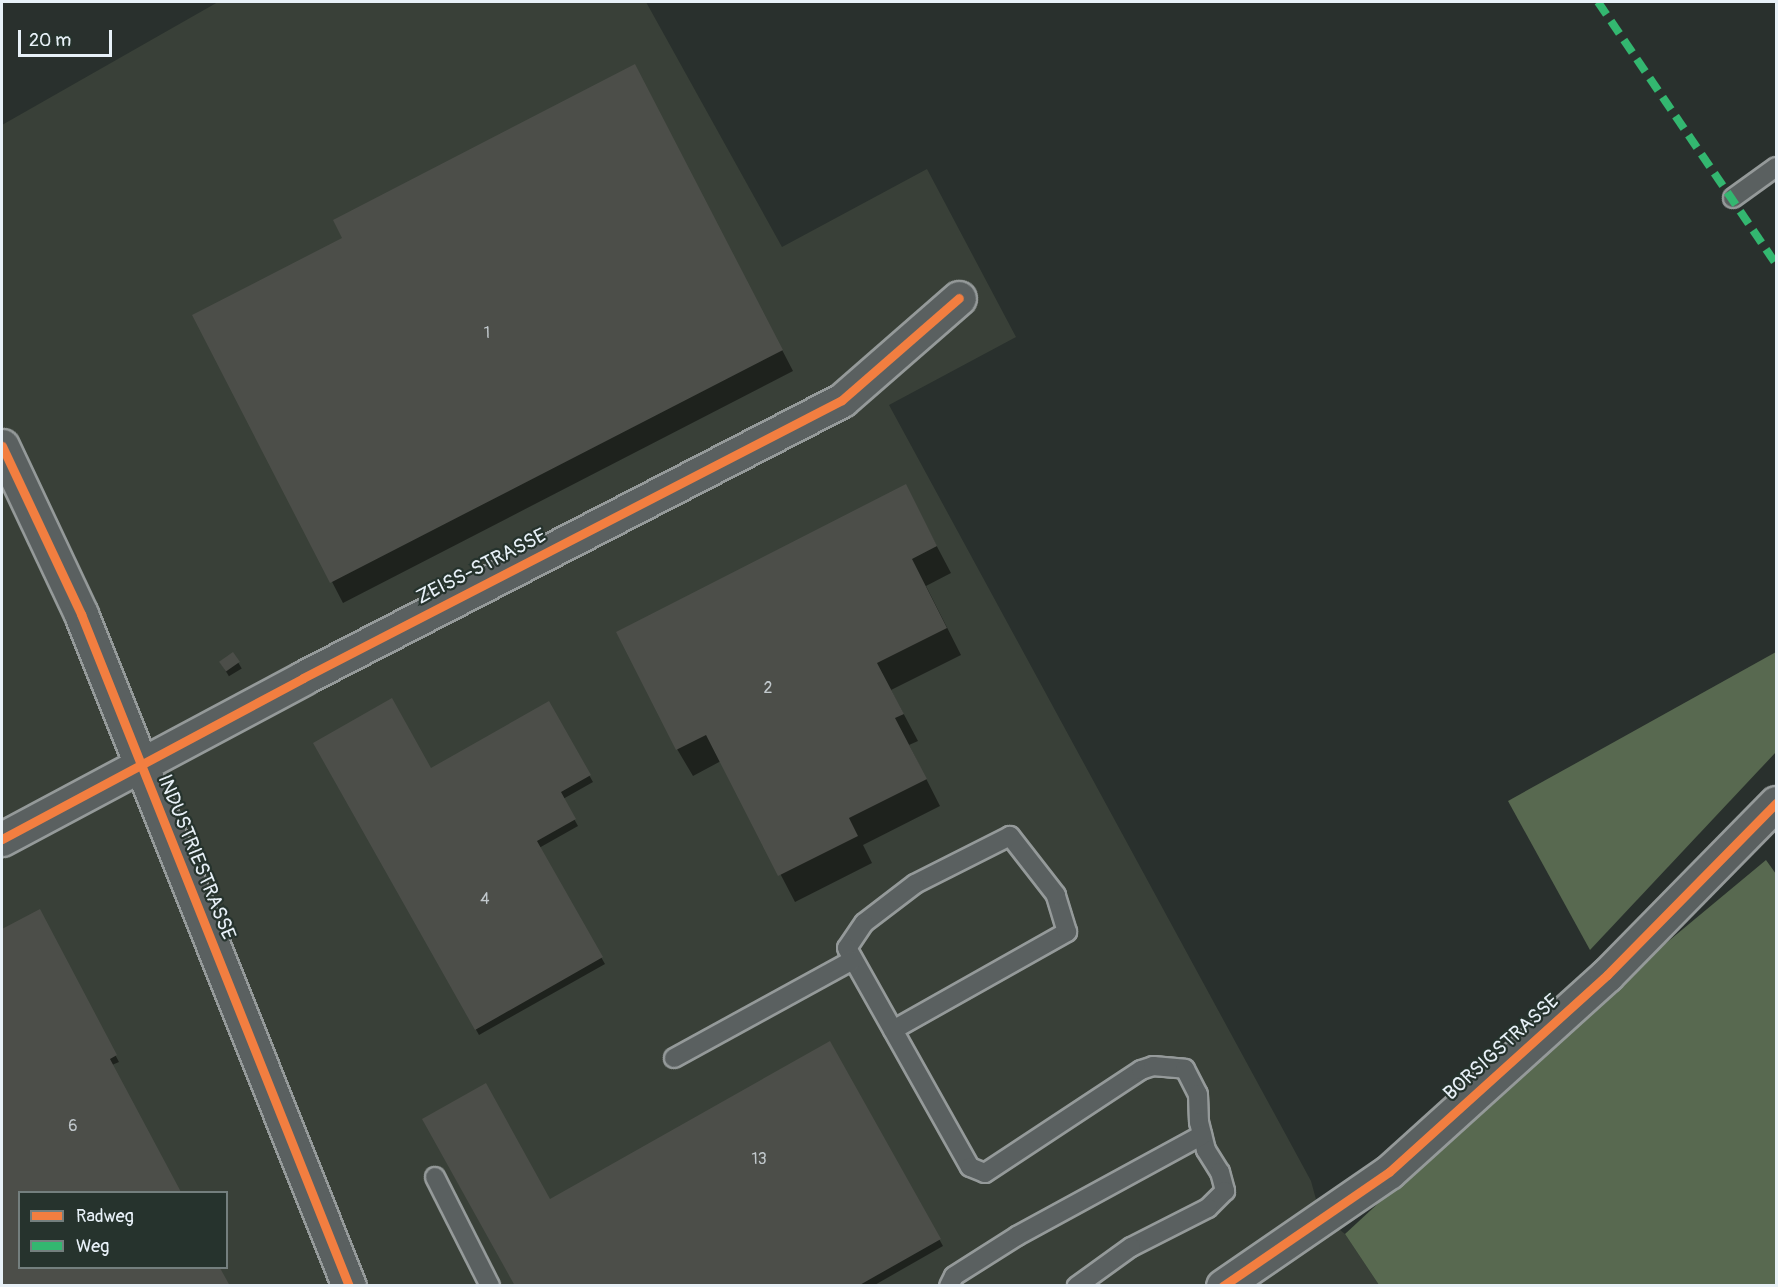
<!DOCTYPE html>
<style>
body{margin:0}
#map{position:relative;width:1778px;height:1287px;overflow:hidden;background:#29302d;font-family:Pangolin,sans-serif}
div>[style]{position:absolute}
.built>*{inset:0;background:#394038}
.green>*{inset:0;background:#586950}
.shadow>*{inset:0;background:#0007;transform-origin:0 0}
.building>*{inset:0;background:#4c4e49;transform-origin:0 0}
.roads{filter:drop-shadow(2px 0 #959a9a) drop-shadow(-2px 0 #959a9a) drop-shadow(0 2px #959a9a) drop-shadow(0 -2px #959a9a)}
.service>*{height:18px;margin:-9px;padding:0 9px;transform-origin:9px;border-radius:9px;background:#5a6060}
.minor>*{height:33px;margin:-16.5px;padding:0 16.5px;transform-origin:16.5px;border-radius:16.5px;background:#5a6060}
.tertiary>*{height:33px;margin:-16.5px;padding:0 16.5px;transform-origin:16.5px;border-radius:16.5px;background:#5a6060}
.quiet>*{height:8px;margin-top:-4px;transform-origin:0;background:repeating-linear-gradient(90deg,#33b770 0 15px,transparent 0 23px)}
.cycleway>*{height:9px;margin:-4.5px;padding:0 4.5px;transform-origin:4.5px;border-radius:4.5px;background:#f27e40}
span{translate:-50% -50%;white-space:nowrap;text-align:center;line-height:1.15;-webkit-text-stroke:4.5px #26332d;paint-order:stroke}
.number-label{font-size:16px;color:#c1c8cc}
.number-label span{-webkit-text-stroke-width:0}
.street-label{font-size:20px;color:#e8f1f8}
.frame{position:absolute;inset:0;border:3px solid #e8f1f8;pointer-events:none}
.legend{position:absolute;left:18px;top:1191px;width:210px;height:78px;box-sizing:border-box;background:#26332d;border:2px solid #747f7e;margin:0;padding:8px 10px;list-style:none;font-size:18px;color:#e8f1f8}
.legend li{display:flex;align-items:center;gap:12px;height:30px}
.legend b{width:30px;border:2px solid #747f7e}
.scale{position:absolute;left:18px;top:30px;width:94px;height:27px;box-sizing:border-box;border:3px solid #e8f1f8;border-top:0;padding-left:8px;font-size:18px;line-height:21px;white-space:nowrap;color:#e8f1f8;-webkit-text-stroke:4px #26332d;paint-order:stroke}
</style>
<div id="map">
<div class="built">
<i style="clip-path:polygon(evenodd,218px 2px,646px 2px,782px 247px,927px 169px,1016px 337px,889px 405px,1311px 1181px,1320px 1214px,1345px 1234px,1379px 1285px,2px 1285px,2px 125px,218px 2px,20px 1192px,226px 1192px,226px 1268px,20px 1268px,20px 1192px)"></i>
</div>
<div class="green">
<i style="clip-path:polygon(1776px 652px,1776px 752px,1590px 950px,1508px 801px)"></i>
<i style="clip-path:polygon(1766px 860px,1776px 874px,1776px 1285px,1379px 1285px,1345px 1234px,1606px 993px)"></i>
</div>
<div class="shadow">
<i style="clip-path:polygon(635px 66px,793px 371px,343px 603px,194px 316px,344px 238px)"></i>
<i style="clip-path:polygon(905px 486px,951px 573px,926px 586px,961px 655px,891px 690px,918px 741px,909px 745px,940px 806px,863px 845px,872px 863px,795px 902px,721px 761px,693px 776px,677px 749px)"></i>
<i style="left:233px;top:654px;width:17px;height:15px;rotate:59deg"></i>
<i style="clip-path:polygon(548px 703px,593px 782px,563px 799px,578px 826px,539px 848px,605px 964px,479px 1035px,315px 743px,430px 770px)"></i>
<i style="clip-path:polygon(39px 911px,119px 1062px,112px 1065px,179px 1192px,20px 1192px,20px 1268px,219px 1268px,228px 1286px,2px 1286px,2px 930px)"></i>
<i style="clip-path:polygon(830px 1043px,943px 1246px,873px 1286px,517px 1286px)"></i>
</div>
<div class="building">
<i style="clip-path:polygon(635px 64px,783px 350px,330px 583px,192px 315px,342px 238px,333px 220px)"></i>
<i style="clip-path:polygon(906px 484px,937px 546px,912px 559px,947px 628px,877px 663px,904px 714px,895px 718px,927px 779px,849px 818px,858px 836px,778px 876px,706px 735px,676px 750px,616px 632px)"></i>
<i style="left:233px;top:652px;width:12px;height:17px;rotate:55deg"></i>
<i style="clip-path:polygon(392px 698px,431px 768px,549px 701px,591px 775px,561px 792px,576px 819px,537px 841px,603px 957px,475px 1030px,313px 743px)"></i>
<i style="clip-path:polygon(40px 909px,117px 1055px,110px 1059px,181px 1192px,20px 1192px,20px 1268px,220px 1268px,230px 1286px,2px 1286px,2px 929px)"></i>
<i style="clip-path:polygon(830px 1041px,941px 1239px,858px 1286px,515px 1286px,422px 1119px,486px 1083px,550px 1199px)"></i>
</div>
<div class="roads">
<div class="service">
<i style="left:1733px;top:198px;width:53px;rotate:-35.8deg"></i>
<i style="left:893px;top:1030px;width:200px;rotate:-29.4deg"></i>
<i style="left:1067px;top:932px;width:39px;rotate:-107deg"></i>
<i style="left:1056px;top:895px;width:75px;rotate:-127.9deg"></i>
<i style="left:1010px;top:836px;width:106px;rotate:153.2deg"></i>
<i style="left:915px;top:884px;width:64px;rotate:142.6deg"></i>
<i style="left:864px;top:923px;width:30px;rotate:124deg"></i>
<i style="left:847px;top:948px;width:251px;rotate:60.7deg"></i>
<i style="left:970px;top:1167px;width:16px;rotate:22deg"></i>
<i style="left:985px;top:1173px;width:187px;rotate:-33.4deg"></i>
<i style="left:1141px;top:1070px;width:13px;rotate:-18deg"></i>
<i style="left:1153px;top:1066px;width:32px;rotate:5deg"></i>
<i style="left:1185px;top:1069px;width:28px;rotate:63deg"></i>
<i style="left:1198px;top:1094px;width:28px;rotate:88deg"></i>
<i style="left:1199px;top:1122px;width:29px;rotate:76deg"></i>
<i style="left:1206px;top:1150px;width:26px;rotate:58deg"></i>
<i style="left:1220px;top:1172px;width:20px;rotate:75deg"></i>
<i style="left:1225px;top:1191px;width:24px;rotate:135deg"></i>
<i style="left:1208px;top:1208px;width:86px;rotate:153.1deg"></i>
<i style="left:1131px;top:1247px;width:67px;rotate:144.2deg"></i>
<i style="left:674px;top:1058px;width:204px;rotate:-28.7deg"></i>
<i style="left:435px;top:1177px;width:122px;rotate:63.2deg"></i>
<i style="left:949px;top:1286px;width:11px;rotate:-63deg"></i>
<i style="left:954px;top:1276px;width:75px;rotate:-32.4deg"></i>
<i style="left:1017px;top:1236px;width:211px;rotate:-28.6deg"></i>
</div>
<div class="minor">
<i style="left:2px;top:839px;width:341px;rotate:-28.1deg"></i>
<i style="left:303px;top:678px;width:606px;rotate:-27.28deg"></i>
<i style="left:842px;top:400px;width:155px;rotate:-41.1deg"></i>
<i style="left:1223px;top:1286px;width:201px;rotate:-34.5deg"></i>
<i style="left:1389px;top:1172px;width:294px;rotate:-42.1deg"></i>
<i style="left:1607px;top:975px;width:241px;rotate:-45.5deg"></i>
</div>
<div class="tertiary">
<i style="left:2px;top:446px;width:186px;rotate:64.8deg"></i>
<i style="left:81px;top:614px;width:723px;rotate:68.26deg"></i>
</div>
</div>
<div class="quiet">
<i style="left:1598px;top:2px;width:317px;rotate:55.8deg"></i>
</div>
<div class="cycleway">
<i style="left:2px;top:446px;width:186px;rotate:64.8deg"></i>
<i style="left:81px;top:614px;width:723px;rotate:68.26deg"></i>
<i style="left:2px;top:839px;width:341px;rotate:-28.1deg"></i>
<i style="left:303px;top:678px;width:606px;rotate:-27.28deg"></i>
<i style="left:842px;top:400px;width:155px;rotate:-41.1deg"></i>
<i style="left:1223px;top:1286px;width:201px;rotate:-34.5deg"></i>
<i style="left:1389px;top:1172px;width:294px;rotate:-42.1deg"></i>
<i style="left:1607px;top:975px;width:241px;rotate:-45.5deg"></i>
</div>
<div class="number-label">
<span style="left:487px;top:333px">1</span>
<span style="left:768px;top:688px">2</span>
<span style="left:485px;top:899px">4</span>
<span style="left:73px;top:1126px">6</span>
<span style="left:759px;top:1159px">13</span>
</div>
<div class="street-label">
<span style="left:481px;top:566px;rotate:-27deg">ZEISS-STRASSE</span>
<span style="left:197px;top:857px;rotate:68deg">INDUSTRIESTRASSE</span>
<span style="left:1501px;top:1047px;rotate:-42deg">BORSIGSTRASSE</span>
</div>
<div class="frame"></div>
<ul class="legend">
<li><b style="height:8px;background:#f27e40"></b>Radweg</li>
<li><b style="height:8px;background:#33b770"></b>Weg</li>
</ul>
<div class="scale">20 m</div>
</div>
